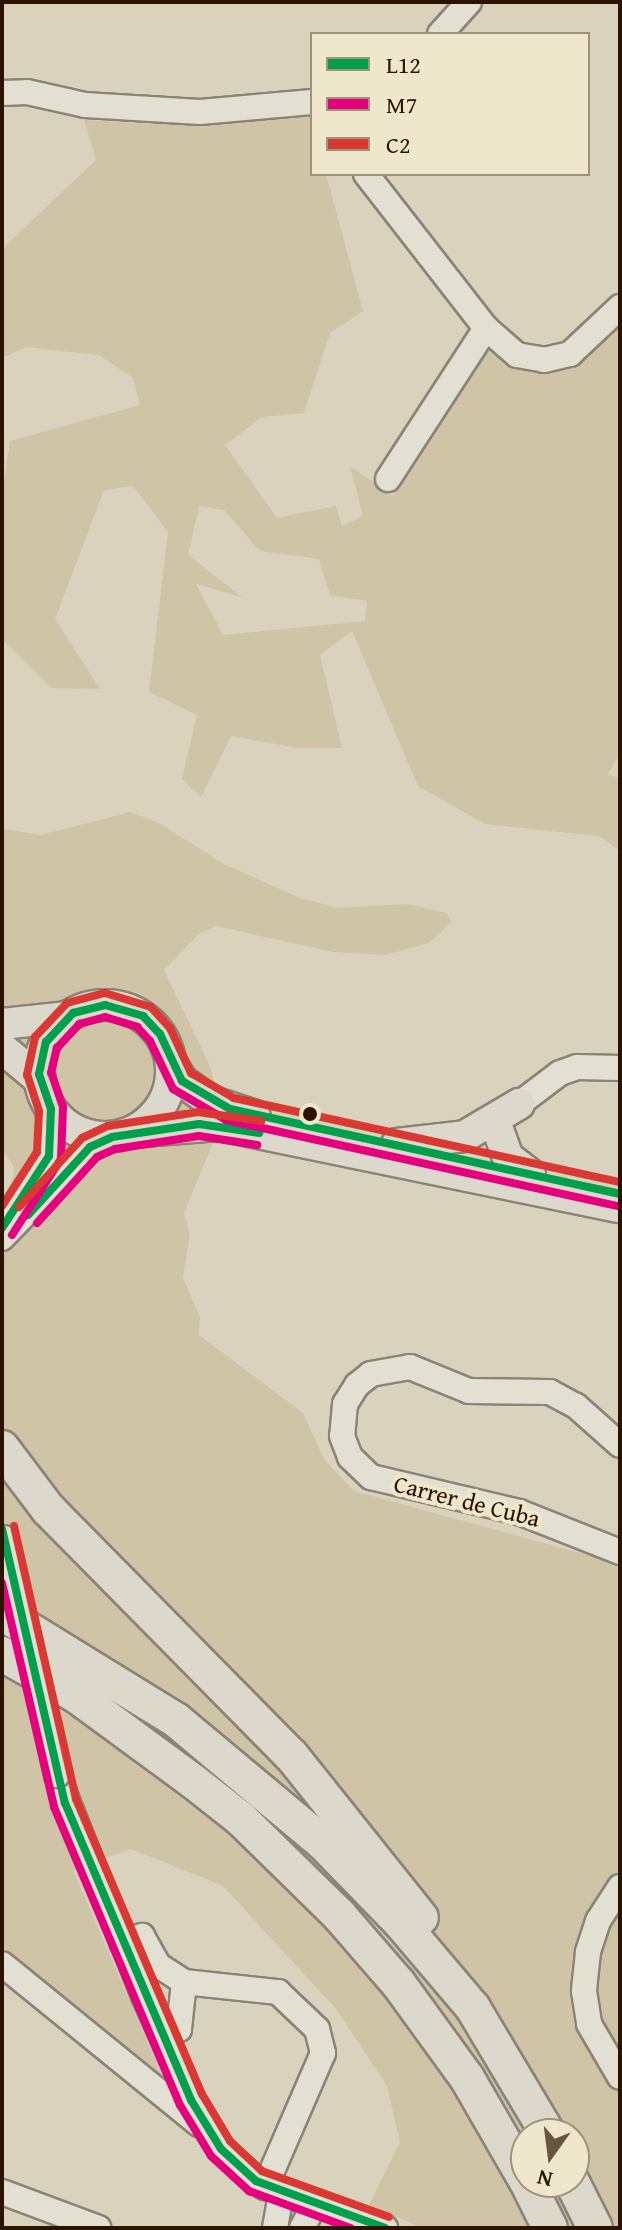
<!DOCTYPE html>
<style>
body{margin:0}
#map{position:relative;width:622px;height:2230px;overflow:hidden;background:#d9d3bd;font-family:"Gentium Book Plus",serif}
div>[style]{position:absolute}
.green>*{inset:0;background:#cfc4a5}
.roads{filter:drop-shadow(2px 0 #8b8476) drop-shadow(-2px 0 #8b8476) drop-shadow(0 2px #8b8476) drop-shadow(0 -2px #8b8476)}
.minor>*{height:24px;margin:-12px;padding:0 12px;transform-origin:12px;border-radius:12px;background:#e2dfd3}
.major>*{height:30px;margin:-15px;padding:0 15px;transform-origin:15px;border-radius:15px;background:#dcd9cc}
.major>.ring{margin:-15px;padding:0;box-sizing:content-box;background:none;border:30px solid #dcd9cc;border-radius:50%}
.highway>*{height:34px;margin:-17px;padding:0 17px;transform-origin:17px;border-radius:17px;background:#dcd9cc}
.bridges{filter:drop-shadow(2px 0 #8b8476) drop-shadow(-2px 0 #8b8476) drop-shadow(0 2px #8b8476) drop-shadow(0 -2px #8b8476)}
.minor-bridge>*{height:24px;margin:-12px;padding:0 12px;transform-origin:12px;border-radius:12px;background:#e2dfd3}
.bus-1>*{height:8px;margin:-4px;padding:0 4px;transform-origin:4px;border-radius:4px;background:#029f4d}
.bus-2>*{height:8px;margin:-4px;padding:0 4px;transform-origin:4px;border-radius:4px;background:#e5007d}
.bus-3>*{height:8px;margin:-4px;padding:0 4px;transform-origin:4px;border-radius:4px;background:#da3832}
.dots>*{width:22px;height:22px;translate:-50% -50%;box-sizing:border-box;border:4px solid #efe7cc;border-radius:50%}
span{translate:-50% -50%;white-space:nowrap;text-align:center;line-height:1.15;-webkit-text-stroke:8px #efe7cc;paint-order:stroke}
.street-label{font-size:24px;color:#2b1300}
.frame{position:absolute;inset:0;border:4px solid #2b1300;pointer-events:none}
.legend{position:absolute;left:310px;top:32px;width:280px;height:144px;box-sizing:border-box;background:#efe7cc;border:2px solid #a1927a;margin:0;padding:10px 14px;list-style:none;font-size:24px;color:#2b1300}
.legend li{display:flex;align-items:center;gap:16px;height:40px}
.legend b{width:40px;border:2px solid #a1927a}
.north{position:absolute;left:510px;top:2118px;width:80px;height:80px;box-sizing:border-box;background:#efe7cc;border:2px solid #a1927a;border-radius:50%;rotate:194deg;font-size:22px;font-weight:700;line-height:32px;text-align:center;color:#2b1300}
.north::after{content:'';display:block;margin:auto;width:28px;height:36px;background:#685642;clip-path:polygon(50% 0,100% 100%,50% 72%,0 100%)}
</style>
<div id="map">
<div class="green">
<i style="clip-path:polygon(evenodd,310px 115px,312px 174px,326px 174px,363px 311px,330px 333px,304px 413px,262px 417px,225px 445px,277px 518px,336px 506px,342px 526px,363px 516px,350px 466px,393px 496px,491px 347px,532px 373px,576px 362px,620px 317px,620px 753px,608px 774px,620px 779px,620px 851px,599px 836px,485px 824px,418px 786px,352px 631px,320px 655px,342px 748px,298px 748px,231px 736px,201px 797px,182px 779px,197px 715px,149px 692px,168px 532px,133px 486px,104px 490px,55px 619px,100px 689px,51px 688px,2px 639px,2px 496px,10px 441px,140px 405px,133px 378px,99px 355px,26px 347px,2px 358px,2px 249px,96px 160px,84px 120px,154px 124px,310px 115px,199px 506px,224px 510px,260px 551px,319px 559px,330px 595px,367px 601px,365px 621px,223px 635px,196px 584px,242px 597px,188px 555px,199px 506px)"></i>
<i style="clip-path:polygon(evenodd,130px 812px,157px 822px,224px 864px,300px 898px,338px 908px,406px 904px,447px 913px,451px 922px,429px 943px,385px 955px,333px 952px,216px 926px,199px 934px,164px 970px,210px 1066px,224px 1116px,184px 1213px,190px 1235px,183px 1278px,200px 1317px,199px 1335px,303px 1413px,324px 1459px,354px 1491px,609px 1561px,620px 1569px,620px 2228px,422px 2228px,369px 2205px,400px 2142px,387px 2086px,337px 2010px,223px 1886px,131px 1849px,73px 1870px,169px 2092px,2px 1946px,2px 1202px,14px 1176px,13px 1165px,2px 1150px,2px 829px,41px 835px,130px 812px,526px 2134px,574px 2134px,574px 2182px,526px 2182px,526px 2134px)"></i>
</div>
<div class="roads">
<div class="minor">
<i style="left:440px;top:34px;width:43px;rotate:-47.8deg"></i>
<i style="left:2px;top:93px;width:25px;rotate:-2deg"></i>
<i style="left:27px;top:92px;width:59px;rotate:12.6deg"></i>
<i style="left:85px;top:105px;width:115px;rotate:3.5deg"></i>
<i style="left:200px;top:112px;width:112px;rotate:-5.1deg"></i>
<i style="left:366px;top:174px;width:195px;rotate:52.1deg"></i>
<i style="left:486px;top:328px;width:41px;rotate:41.1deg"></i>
<i style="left:517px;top:355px;width:27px;rotate:10deg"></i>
<i style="left:544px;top:360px;width:27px;rotate:-13deg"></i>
<i style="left:570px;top:354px;width:69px;rotate:-43.2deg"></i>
<i style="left:388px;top:479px;width:180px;rotate:-57deg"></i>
<i style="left:519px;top:1104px;width:51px;rotate:-37.1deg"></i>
<i style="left:560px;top:1073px;width:18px;rotate:-19deg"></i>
<i style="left:577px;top:1067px;width:43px;rotate:1.3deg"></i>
<i style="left:11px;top:1215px;width:70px;rotate:-57.2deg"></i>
<i style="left:49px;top:1156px;width:47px;rotate:-87.6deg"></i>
<i style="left:2px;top:1238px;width:127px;rotate:-46deg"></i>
<i style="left:90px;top:1147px;width:24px;rotate:-24deg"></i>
<i style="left:620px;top:1445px;width:59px;rotate:-138.4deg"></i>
<i style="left:576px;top:1406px;width:30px;rotate:-152deg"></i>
<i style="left:550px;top:1392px;width:81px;rotate:-179.3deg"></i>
<i style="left:469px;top:1391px;width:64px;rotate:-157.9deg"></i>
<i style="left:410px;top:1367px;width:40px;rotate:170deg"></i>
<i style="left:371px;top:1374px;width:18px;rotate:142deg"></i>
<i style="left:357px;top:1385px;width:22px;rotate:122deg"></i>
<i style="left:345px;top:1404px;width:32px;rotate:95deg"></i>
<i style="left:342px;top:1436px;width:22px;rotate:69deg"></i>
<i style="left:350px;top:1457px;width:29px;rotate:44deg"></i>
<i style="left:371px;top:1477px;width:152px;rotate:13.3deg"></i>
<i style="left:519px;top:1512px;width:109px;rotate:21.6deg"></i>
<i style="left:57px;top:1775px;width:238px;rotate:68.5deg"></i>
<i style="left:144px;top:1996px;width:114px;rotate:65.7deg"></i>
<i style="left:191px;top:2100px;width:57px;rotate:58.5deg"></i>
<i style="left:221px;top:2149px;width:58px;rotate:40.8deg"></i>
<i style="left:265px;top:2187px;width:127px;rotate:18.9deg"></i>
<i style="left:620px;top:1887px;width:40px;rotate:122.9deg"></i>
<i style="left:598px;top:1921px;width:33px;rotate:108deg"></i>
<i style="left:588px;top:1952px;width:39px;rotate:96deg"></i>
<i style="left:584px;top:1991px;width:33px;rotate:81deg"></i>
<i style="left:589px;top:2024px;width:61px;rotate:59.7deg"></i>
<i style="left:122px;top:1942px;width:21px;rotate:-17deg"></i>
<i style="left:142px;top:1936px;width:33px;rotate:61deg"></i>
<i style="left:158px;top:1965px;width:31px;rotate:33deg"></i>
<i style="left:184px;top:1982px;width:95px;rotate:6.1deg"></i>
<i style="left:278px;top:1992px;width:54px;rotate:43.5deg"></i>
<i style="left:317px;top:2029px;width:25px;rotate:76deg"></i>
<i style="left:323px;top:2053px;width:146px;rotate:113.4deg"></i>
<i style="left:2px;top:1964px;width:254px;rotate:39.1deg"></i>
<i style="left:162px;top:2035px;width:18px;rotate:-19deg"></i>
<i style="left:179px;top:2029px;width:47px;rotate:-83.9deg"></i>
<i style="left:2px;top:2192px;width:103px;rotate:20.4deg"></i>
<i style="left:275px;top:2228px;width:36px;rotate:-80deg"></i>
<i style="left:302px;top:2228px;width:26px;rotate:-62deg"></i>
</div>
<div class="major">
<i class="ring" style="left:39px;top:1005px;width:102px;height:102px"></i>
<i style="left:2px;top:1024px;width:64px;rotate:-6.2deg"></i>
<i style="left:2px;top:1048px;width:50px;rotate:40.1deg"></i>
<i style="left:171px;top:1064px;width:20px;rotate:57deg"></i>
<i style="left:182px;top:1081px;width:34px;rotate:36deg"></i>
<i style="left:210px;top:1101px;width:47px;rotate:18.4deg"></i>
<i style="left:498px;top:1130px;width:29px;rotate:70deg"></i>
<i style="left:508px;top:1157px;width:28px;rotate:38deg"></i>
<i style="left:132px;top:1132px;width:87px;rotate:-4.6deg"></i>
<i style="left:219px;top:1125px;width:409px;rotate:11.6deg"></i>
<i style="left:397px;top:1144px;width:68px;rotate:-6.7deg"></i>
<i style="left:465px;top:1136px;width:63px;rotate:-30.7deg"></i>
</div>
<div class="highway">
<i style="left:2px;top:1448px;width:76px;rotate:53deg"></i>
<i style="left:48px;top:1509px;width:346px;rotate:45.4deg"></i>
<i style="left:291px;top:1755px;width:208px;rotate:51.4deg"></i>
<i style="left:2px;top:1613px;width:204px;rotate:31.6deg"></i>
<i style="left:176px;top:1720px;width:192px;rotate:39.9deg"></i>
<i style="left:323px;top:1843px;width:112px;rotate:45.7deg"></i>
<i style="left:401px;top:1923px;width:111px;rotate:49.7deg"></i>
<i style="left:473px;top:2008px;width:147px;rotate:59.2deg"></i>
<i style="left:2px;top:1654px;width:86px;rotate:29.2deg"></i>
<i style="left:77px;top:1696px;width:145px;rotate:36.3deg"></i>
<i style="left:194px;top:1782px;width:60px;rotate:38.2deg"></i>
<i style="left:241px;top:1819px;width:137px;rotate:44.4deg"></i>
<i style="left:339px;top:1915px;width:90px;rotate:49.1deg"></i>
<i style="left:398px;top:1983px;width:117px;rotate:54deg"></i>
<i style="left:467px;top:2078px;width:118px;rotate:60deg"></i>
<i style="left:527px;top:2182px;width:51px;rotate:63.4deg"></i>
<i style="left:572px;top:2182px;width:51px;rotate:63.4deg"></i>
</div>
</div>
<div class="bridges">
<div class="minor-bridge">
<i style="left:4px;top:1538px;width:243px;rotate:77.4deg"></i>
</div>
</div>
<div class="bus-1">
<i style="left:28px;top:1215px;width:92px;rotate:-47.6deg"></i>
<i style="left:90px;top:1147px;width:24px;rotate:-24deg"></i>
<i style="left:112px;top:1137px;width:88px;rotate:-8.5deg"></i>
<i style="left:199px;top:1124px;width:61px;rotate:8.5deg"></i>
<i style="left:2px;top:1228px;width:86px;rotate:-56.9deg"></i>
<i style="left:49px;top:1156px;width:47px;rotate:-87.6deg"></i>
<i style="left:51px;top:1109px;width:37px;rotate:-109deg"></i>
<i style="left:39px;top:1074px;width:33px;rotate:-78deg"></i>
<i style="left:46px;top:1042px;width:40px;rotate:-47deg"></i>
<i style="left:73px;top:1013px;width:33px;rotate:-14deg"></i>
<i style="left:105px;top:1005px;width:40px;rotate:16deg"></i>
<i style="left:143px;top:1016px;width:25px;rotate:47deg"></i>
<i style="left:160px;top:1034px;width:52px;rotate:64.9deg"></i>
<i style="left:182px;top:1081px;width:56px;rotate:30.3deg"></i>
<i style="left:230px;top:1109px;width:399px;rotate:12.3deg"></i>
<i style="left:2px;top:1529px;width:281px;rotate:77.1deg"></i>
<i style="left:65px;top:1803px;width:323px;rotate:67deg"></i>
<i style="left:191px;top:2100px;width:57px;rotate:58.5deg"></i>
<i style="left:221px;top:2149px;width:47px;rotate:42.4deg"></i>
<i style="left:256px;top:2181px;width:137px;rotate:20deg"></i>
</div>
<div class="bus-2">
<i style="left:37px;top:1223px;width:89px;rotate:-47.7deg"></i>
<i style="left:97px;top:1157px;width:20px;rotate:-24deg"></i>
<i style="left:115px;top:1149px;width:85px;rotate:-8.8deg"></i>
<i style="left:199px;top:1136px;width:59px;rotate:8.8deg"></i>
<i style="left:12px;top:1235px;width:90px;rotate:-57.2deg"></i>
<i style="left:61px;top:1159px;width:52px;rotate:-87.8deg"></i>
<i style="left:63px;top:1107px;width:36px;rotate:-109deg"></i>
<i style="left:51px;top:1073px;width:26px;rotate:-77deg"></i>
<i style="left:57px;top:1048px;width:33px;rotate:-47deg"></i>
<i style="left:79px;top:1024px;width:27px;rotate:-15deg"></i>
<i style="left:105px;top:1017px;width:34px;rotate:17deg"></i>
<i style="left:137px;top:1027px;width:19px;rotate:47deg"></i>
<i style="left:150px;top:1041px;width:53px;rotate:64.4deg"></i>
<i style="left:173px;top:1089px;width:61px;rotate:30.3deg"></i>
<i style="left:226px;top:1120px;width:400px;rotate:12.4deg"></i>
<i style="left:2px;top:1583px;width:230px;rotate:76.9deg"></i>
<i style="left:54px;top:1807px;width:324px;rotate:67.1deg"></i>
<i style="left:180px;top:2105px;width:60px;rotate:58.7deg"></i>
<i style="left:211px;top:2156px;width:52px;rotate:42.6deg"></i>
<i style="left:249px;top:2191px;width:108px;rotate:20.1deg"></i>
</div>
<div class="bus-3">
<i style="left:2px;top:1206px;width:64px;rotate:-57.1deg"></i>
<i style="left:37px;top:1152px;width:41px;rotate:-87.2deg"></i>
<i style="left:39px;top:1111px;width:38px;rotate:-108deg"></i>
<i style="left:27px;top:1075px;width:39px;rotate:-78deg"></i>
<i style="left:35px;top:1037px;width:47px;rotate:-46.7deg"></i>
<i style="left:67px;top:1003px;width:39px;rotate:-15deg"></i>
<i style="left:105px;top:993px;width:48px;rotate:16.9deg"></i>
<i style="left:151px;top:1007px;width:28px;rotate:48deg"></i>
<i style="left:170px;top:1028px;width:50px;rotate:65deg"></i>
<i style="left:191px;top:1073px;width:50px;rotate:30.2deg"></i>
<i style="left:234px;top:1098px;width:395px;rotate:12.3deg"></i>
<i style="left:19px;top:1207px;width:93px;rotate:-47.6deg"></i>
<i style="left:82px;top:1138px;width:29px;rotate:-25deg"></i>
<i style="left:108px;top:1126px;width:91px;rotate:-8.8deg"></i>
<i style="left:198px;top:1112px;width:64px;rotate:8.1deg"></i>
<i style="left:14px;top:1526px;width:280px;rotate:77.2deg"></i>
<i style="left:76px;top:1799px;width:321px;rotate:66.9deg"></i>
<i style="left:202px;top:2094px;width:55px;rotate:59.2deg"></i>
<i style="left:230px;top:2141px;width:44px;rotate:43.2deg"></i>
<i style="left:262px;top:2171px;width:135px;rotate:19.9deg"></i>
</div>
<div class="dots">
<i style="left:310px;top:1114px;background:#2b1300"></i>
</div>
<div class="street-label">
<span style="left:467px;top:1501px;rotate:14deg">Carrer de Cuba</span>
</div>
<div class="frame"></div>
<ul class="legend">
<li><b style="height:10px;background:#029f4d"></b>L12</li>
<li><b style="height:10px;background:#e5007d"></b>M7</li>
<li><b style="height:10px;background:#da3832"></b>C2</li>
</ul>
<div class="north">N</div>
</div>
